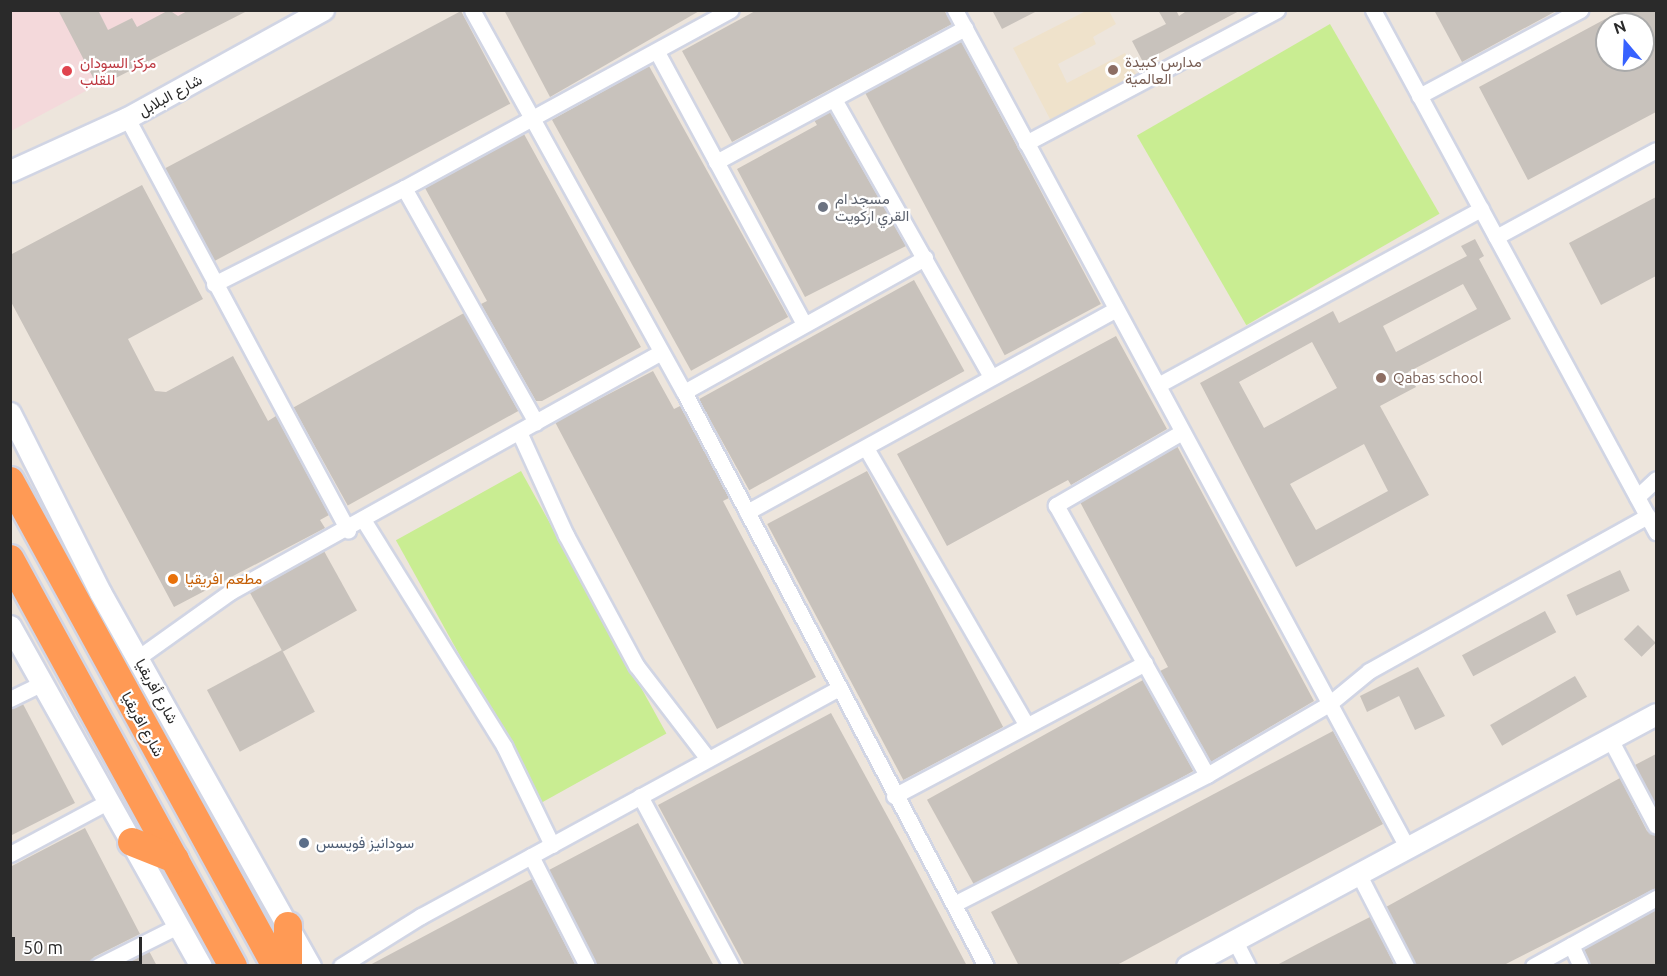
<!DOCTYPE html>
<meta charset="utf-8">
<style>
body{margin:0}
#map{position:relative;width:1667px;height:976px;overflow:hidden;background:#ede5dc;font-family:Ubuntu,Vazirmatn,sans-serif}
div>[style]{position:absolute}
.education>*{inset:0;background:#efe2cb}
.medical>*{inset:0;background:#f4d9db}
.pitch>*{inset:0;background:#c9ed92;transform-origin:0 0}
.building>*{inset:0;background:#c8c2bc;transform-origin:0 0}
.roads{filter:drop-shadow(2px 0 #d1d5e4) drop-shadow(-2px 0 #d1d5e4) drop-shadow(0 2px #d1d5e4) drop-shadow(0 -2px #d1d5e4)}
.street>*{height:15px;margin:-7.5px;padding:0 7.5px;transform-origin:7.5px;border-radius:7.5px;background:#fff}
.secondary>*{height:21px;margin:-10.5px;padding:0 10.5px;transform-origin:10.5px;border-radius:10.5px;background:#fff}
.highway>*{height:28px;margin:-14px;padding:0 14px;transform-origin:14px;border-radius:14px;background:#ff9a55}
.dots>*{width:16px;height:16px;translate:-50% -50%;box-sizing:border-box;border:3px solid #fff;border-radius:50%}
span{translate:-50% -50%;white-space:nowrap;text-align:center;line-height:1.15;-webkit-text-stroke:4.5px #fff;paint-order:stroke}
.education-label{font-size:15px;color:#785e54}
.left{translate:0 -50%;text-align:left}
.health-label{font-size:15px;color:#be3a42}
.street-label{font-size:15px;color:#2a2a2a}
.worship-label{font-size:15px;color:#5b616d}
.food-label{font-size:15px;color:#c56008}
.service-label{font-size:15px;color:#4e5e75}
.frame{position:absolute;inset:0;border:12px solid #2a2a2a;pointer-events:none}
.north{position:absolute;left:1595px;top:12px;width:60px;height:60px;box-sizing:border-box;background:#fff;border:2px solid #aaa;border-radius:50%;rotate:341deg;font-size:16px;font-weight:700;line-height:24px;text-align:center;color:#2a2a2a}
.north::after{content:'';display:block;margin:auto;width:21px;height:27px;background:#3762ff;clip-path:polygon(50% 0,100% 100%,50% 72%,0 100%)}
.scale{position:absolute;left:12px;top:937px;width:130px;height:27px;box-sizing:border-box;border:3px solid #2a2a2a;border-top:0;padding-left:8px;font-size:18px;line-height:21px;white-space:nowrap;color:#2a2a2a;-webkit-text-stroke:4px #fff;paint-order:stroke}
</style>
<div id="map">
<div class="education">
<i style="clip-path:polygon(1086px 11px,1109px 11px,1116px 24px,1093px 37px,1096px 44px,1058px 64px,1067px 83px,1125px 53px,1137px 76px,1051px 121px,1013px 48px)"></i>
</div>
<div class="medical">
<i style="clip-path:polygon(11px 11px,235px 11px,11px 131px)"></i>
</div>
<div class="pitch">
<i style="left:1330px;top:24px;width:219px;height:223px;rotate:60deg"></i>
<i style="left:521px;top:471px;width:300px;height:143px;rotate:61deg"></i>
</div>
<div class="building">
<i style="clip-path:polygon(58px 10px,98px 10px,108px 30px,132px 18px,137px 27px,169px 10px,178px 16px,189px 10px,249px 10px,98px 87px)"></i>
<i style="clip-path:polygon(504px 10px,701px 10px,550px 97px)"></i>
<i style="clip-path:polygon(757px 10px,944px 10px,952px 24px,732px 142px,682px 51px)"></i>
<i style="clip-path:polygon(992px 10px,1039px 10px,1002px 29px)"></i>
<i style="clip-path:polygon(1158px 10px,1176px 10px,1179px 16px,1188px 10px,1241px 10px,1143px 62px,1132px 41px,1166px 24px)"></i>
<i style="clip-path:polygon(1434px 10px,1558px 10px,1462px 62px)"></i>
<i style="clip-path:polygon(evenodd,1622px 10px,1656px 10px,1656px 112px,1528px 180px,1479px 87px,1622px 10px,1607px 24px,1643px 24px,1643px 60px,1607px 60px,1607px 24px)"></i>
<i style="left:461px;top:11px;width:105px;height:335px;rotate:62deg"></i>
<i style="left:961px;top:41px;width:298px;height:109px;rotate:62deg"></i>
<i style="left:649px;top:66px;width:287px;height:111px;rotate:61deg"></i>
<i style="clip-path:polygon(830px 112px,906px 246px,805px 297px,737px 169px,817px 125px,814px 120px)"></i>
<i style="clip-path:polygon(524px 134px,641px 347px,542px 401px,536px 401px,481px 304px,487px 301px,425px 188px)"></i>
<i style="clip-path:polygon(142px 185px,203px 299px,128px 339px,155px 391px,166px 392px,233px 356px,268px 421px,276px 416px,329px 515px,320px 520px,325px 528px,174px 607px,10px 300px,10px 255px)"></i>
<i style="clip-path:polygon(1656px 197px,1656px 276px,1601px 305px,1569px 243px)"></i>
<i style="clip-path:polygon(evenodd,1475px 239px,1484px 256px,1479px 259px,1511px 319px,1408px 372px,1416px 387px,1380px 406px,1429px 495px,1296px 567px,1200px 383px,1333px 311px,1339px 323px,1467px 256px,1461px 246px,1475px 239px,1463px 284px,1477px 309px,1396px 352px,1383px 326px,1463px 284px,1475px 239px,1312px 342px,1337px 388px,1264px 428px,1239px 382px,1312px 342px,1475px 239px,1364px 444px,1388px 491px,1316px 530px,1290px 484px,1364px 444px)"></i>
<i style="left:914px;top:280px;width:104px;height:246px;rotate:61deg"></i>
<i style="left:464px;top:313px;width:112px;height:195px;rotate:61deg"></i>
<i style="clip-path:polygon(1116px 336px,1167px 429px,1071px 485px,1068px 480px,947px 546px,897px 454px)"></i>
<i style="clip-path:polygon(653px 371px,674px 409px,680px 406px,729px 498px,723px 501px,816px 677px,717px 729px,555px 422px)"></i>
<i style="clip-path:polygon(1177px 446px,1314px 701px,1211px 762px,1160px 671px,1168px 667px,1080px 502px)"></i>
<i style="left:867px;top:471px;width:290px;height:113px;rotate:62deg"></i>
<i style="left:324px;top:551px;width:68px;height:85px;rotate:61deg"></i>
<i style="left:1620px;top:570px;width:23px;height:59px;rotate:65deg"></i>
<i style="left:1545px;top:611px;width:24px;height:94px;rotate:62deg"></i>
<i style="left:1638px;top:625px;width:25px;height:20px;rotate:45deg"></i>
<i style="left:282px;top:650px;width:70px;height:85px;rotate:62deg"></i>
<i style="clip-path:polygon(1418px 667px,1445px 716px,1415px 730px,1399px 696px,1367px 712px,1360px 696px)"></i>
<i style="left:1575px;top:676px;width:24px;height:98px;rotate:60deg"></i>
<i style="left:1143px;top:680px;width:104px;height:247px;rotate:61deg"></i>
<i style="clip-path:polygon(23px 704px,75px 803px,10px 836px,10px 710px)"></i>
<i style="clip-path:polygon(831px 713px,908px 854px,967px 966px,745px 966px,658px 805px)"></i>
<i style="clip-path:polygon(1333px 731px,1383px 824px,1115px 966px,1019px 966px,991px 912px)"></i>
<i style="clip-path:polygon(1656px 754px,1656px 806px,1635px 765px)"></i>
<i style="clip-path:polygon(1620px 778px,1647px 831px,1656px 836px,1656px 888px,1502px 966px,1416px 966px,1386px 907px)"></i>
<i style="clip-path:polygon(638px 823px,692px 925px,714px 966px,597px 966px,549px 870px)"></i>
<i style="clip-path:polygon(85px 828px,140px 934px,94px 957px,88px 966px,10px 966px,10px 867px)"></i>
<i style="clip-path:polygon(532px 879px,576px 966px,368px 966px,528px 881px)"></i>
<i style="clip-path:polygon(1656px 909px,1656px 966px,1591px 966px,1584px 949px)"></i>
<i style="clip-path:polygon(1370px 917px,1395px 966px,1275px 966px,1317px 944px)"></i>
<i style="clip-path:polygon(149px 951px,157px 966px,121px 966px)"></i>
</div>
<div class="roads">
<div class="street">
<i style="left:472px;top:10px;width:437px;rotate:61deg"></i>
<i style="left:684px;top:392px;width:649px;rotate:62.25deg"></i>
<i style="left:955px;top:10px;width:951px;rotate:61.63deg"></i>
<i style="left:1373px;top:10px;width:594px;rotate:61.54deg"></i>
<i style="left:657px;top:52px;width:309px;rotate:61.6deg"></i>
<i style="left:1419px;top:96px;width:183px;rotate:-28.1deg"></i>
<i style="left:835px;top:101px;width:317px;rotate:60.5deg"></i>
<i style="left:127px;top:118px;width:468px;rotate:61.8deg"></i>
<i style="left:1026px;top:143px;width:284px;rotate:-27.9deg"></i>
<i style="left:716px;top:162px;width:283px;rotate:-28.3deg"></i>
<i style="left:404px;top:188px;width:269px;rotate:60.6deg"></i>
<i style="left:1496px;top:237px;width:182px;rotate:-28.5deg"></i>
<i style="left:214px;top:284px;width:213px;rotate:-26.8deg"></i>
<i style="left:404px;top:188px;width:372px;rotate:-28.6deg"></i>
<i style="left:1158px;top:385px;width:368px;rotate:-28.6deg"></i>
<i style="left:684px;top:392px;width:276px;rotate:-29.1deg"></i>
<i style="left:519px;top:432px;width:113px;rotate:65.5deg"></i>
<i style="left:566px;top:535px;width:148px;rotate:61.7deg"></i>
<i style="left:636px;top:665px;width:118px;rotate:52.5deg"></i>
<i style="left:1182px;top:432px;width:146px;rotate:149.9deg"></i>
<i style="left:1056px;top:505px;width:309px;rotate:60.8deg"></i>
<i style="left:866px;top:448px;width:319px;rotate:59.9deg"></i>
<i style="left:1637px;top:497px;width:26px;rotate:-43deg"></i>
<i style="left:747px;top:512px;width:421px;rotate:-28.8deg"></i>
<i style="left:364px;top:521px;width:265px;rotate:58.1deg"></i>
<i style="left:504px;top:746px;width:110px;rotate:64.1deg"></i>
<i style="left:139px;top:657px;width:112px;rotate:-35.5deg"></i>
<i style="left:230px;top:592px;width:493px;rotate:-29.1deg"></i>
<i style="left:10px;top:699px;width:34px;rotate:-26deg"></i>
<i style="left:1610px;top:739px;width:98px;rotate:62.1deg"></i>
<i style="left:640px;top:796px;width:193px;rotate:61.8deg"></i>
<i style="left:894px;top:796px;width:284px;rotate:-27.9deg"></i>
<i style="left:10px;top:854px;width:112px;rotate:-28.2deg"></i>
<i style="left:531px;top:856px;width:123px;rotate:63deg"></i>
<i style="left:1358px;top:873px;width:105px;rotate:62.7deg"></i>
<i style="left:954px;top:904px;width:284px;rotate:-27deg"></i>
<i style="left:1207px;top:775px;width:141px;rotate:-30.2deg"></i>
<i style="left:1329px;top:704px;width:52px;rotate:-39.5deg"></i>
<i style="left:1369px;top:671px;width:319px;rotate:-29.1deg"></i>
<i style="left:1235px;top:941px;width:28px;rotate:63deg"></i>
<i style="left:1571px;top:945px;width:23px;rotate:65deg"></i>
<i style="left:98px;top:966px;width:89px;rotate:-26.6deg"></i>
<i style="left:341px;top:966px;width:94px;rotate:-32deg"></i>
<i style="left:421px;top:916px;width:474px;rotate:-28.6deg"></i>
<i style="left:1533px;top:966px;width:141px;rotate:-28.9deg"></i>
</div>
<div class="secondary">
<i style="left:10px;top:171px;width:128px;rotate:-24.4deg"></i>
<i style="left:127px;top:118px;width:224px;rotate:-28.9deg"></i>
<i style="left:10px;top:413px;width:200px;rotate:63.3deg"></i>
<i style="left:100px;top:592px;width:429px;rotate:60.7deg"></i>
<i style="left:10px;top:626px;width:390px;rotate:60.7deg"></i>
<i style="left:1187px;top:966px;width:532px;rotate:-28.25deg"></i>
</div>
<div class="highway">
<i style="left:10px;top:481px;width:553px;rotate:61.26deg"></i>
<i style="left:10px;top:559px;width:464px;rotate:61.3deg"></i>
<i style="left:132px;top:842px;width:46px;rotate:21.6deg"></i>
<i style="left:288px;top:966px;width:40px;rotate:-90deg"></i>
</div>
</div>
<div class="dots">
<i style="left:1113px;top:70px;background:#8d6e63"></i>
<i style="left:67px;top:71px;background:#e0444e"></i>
<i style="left:823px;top:207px;background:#6b7280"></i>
<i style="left:1381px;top:378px;background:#8d6e63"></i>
<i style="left:173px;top:579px;background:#e8710a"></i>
<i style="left:304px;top:843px;background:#5c6f8a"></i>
</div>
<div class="education-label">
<span class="left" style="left:1125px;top:70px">مدارس كبيدة<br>العالمية</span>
<span class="left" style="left:1393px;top:378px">Qabas school</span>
</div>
<div class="health-label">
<span class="left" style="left:80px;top:71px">مركز السودان<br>للقلب</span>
</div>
<div class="street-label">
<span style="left:170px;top:95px;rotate:-29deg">شارع البلابل</span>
<span style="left:157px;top:691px;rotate:61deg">شارع أفريقيا</span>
<span style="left:143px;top:724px;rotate:61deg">شارع افريقيا</span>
</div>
<div class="worship-label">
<span class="left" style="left:835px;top:207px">مسجد ام<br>القري اركويت</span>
</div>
<div class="food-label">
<span class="left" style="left:185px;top:579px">مطعم افريقيا</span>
</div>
<div class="service-label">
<span class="left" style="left:316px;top:843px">سودانيز فويسس</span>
</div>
<div class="frame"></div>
<div class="north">N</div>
<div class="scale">50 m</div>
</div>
